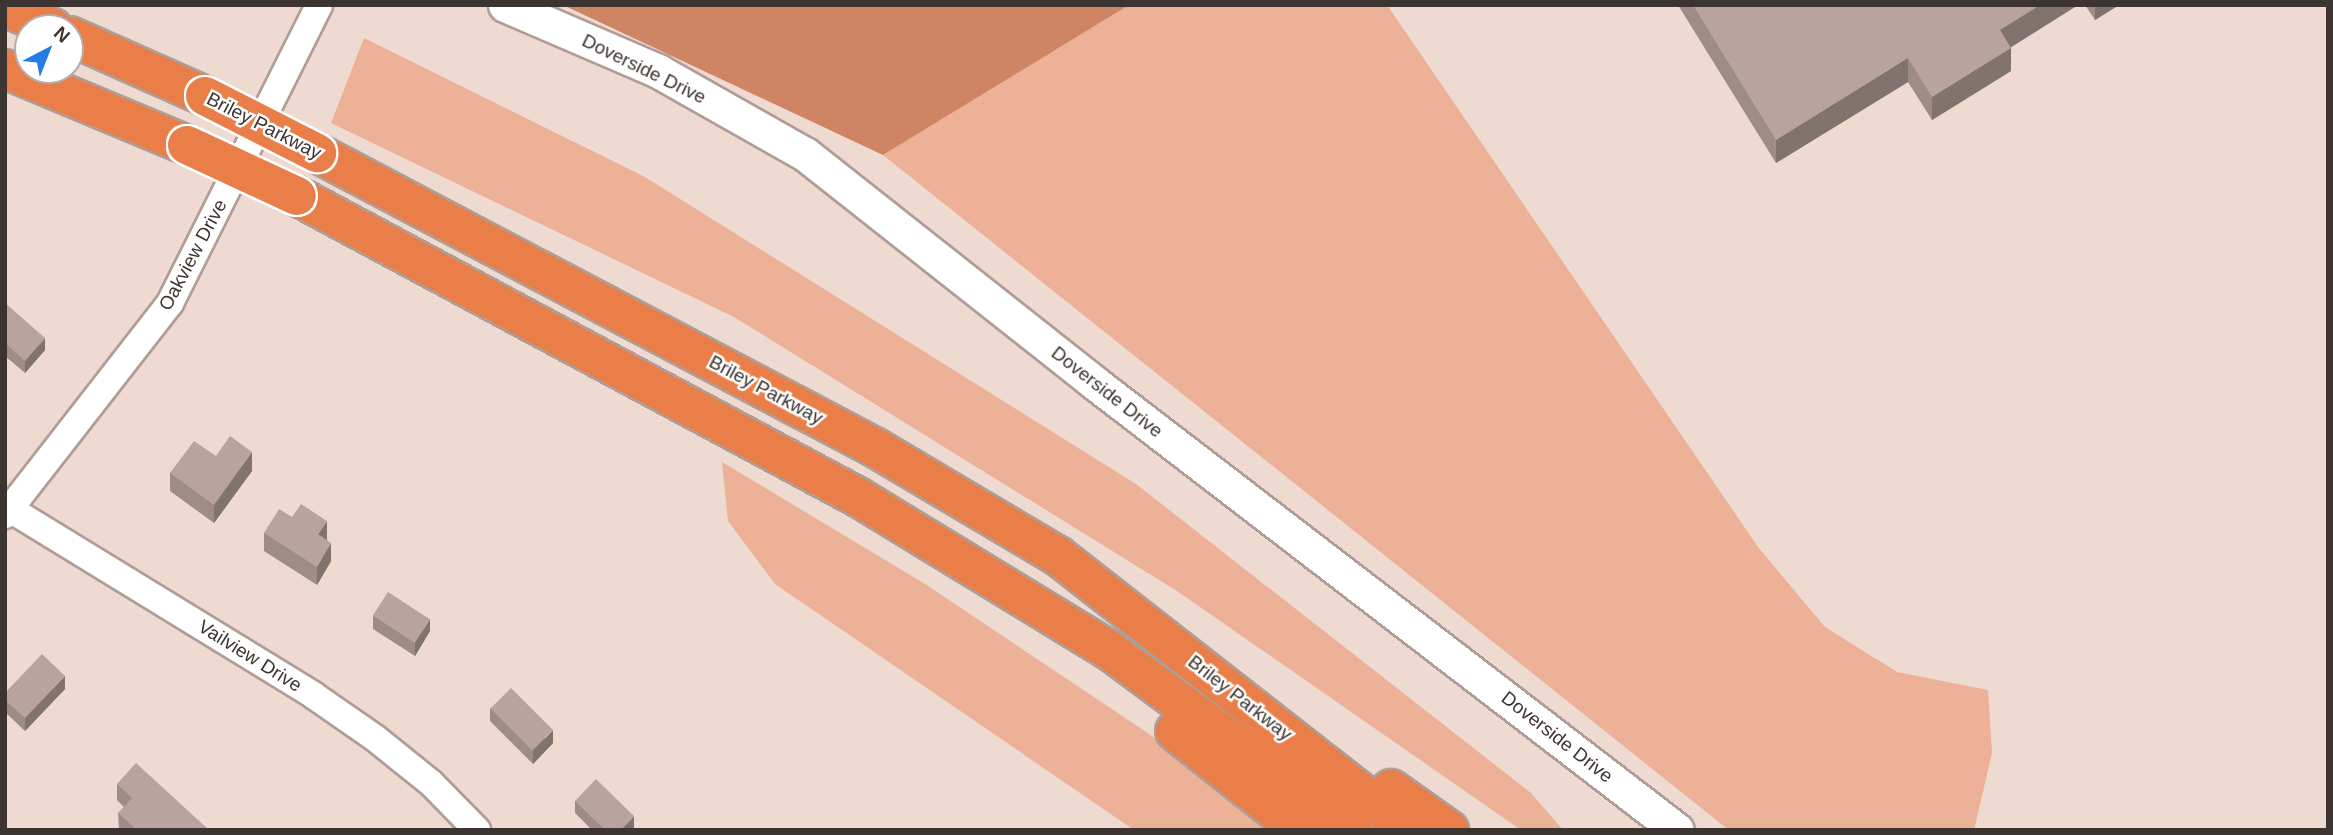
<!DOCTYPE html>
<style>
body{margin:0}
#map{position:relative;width:2333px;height:835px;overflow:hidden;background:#eedad1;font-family:Helvetica,sans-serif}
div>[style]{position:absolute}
.green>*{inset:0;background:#ecb196}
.forest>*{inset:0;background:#cf8563}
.roads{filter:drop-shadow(2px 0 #b09d95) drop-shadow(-2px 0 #b09d95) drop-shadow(0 2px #b09d95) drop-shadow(0 -2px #b09d95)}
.minor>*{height:26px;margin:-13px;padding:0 13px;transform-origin:13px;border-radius:13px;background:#fff}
.tertiary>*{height:33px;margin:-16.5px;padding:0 16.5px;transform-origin:16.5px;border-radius:16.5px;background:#fff}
.motorway>*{height:38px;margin:-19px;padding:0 19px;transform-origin:19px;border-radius:19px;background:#ea7e48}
.bridges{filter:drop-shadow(2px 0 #fff) drop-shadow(-2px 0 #fff) drop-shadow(0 2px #fff) drop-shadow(0 -2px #fff)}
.motorway-bridge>*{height:38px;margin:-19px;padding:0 19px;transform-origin:19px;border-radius:19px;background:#ea7e48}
.wall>*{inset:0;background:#9e8d86}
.shaded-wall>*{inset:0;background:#81736d}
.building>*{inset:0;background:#b8a49c;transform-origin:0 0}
span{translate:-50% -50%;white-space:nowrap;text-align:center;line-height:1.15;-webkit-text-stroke:5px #fff;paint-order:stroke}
.street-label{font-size:19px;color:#3c3431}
.frame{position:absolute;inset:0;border:7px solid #3c3431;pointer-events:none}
.north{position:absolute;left:14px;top:14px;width:70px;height:70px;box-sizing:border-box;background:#fff;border:2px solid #b1aead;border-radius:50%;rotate:42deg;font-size:19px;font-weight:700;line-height:28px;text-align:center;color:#3c3431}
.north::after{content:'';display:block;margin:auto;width:24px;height:32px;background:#237de6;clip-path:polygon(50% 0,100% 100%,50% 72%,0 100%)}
</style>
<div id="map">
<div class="green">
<i style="clip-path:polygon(1129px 5px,1387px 5px,1758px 547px,1825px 627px,1897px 672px,1988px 690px,1992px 753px,1974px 830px,1731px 830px,1725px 827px,883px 155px)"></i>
<i style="clip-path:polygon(364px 38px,645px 177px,1136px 484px,1531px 793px,1563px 830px,1521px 830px,1177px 591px,734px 317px,331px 123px)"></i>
<i style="clip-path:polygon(722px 462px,925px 584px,1152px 736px,1268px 830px,1134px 830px,775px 584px,728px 521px)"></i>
</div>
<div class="forest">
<i style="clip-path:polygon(563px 5px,1129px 5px,883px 155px)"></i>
</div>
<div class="roads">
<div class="minor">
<i style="left:5px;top:506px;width:361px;rotate:31.5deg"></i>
<i style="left:313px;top:695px;width:75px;rotate:34.7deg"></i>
<i style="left:375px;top:738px;width:72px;rotate:38.8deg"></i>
<i style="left:431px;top:783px;width:66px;rotate:45.6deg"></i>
<i style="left:5px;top:515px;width:269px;rotate:-52.1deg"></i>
<i style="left:170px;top:303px;width:333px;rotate:-63.4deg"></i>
</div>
<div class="tertiary">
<i style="left:505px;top:5px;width:167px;rotate:23.3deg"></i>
<i style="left:658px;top:71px;width:169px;rotate:29.5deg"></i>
<i style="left:805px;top:154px;width:371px;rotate:38.3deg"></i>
<i style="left:1096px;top:384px;width:732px;rotate:37.51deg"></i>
</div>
<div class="motorway">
<i style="left:5px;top:7px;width:52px;rotate:23.6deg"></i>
<i style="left:70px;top:36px;width:148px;rotate:24deg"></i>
<i style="left:5px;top:69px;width:197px;rotate:22.7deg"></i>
<i style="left:317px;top:153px;width:632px;rotate:27.82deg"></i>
<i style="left:876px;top:448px;width:212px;rotate:30.7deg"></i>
<i style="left:1058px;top:556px;width:445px;rotate:38deg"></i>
<i style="left:297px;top:196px;width:637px;rotate:28.22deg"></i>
<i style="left:858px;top:497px;width:294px;rotate:31.4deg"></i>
<i style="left:1109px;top:650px;width:302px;rotate:36.5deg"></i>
<i style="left:1175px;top:731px;width:159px;rotate:38.4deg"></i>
<i style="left:1391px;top:789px;width:71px;rotate:35.3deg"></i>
</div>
</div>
<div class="bridges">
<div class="motorway-bridge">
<i style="left:205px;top:96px;width:126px;rotate:27deg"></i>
<i style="left:187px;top:145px;width:121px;rotate:24.9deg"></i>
</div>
</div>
<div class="wall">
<i style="clip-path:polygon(1678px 5px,2078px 5px,2011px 47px,2011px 71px,1932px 120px,1908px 82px,1776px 163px)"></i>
<i style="clip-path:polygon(2085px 5px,2119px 5px,2095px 20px)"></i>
<i style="clip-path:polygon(5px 303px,45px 350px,25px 373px,5px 356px)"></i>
<i style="clip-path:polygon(216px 456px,252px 471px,214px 523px,170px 491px,170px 473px)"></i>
<i style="clip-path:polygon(264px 533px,327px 539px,331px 561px,317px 585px,264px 551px)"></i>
<i style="clip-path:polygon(373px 616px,430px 631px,415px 656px,373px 629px)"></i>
<i style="clip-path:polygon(65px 689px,25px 731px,5px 712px,5px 693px)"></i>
<i style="clip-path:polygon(490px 708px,553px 743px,533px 764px,490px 721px)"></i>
<i style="clip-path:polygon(117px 784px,209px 830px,119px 830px,118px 813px,124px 807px,117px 800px)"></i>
<i style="clip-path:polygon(575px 801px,634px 829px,592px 830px,575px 813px)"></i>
</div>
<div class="shaded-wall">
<i style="clip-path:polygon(2040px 5px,2078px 5px,2000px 54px,2000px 30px)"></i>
<i style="clip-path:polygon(2095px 5px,2119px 5px,2095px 20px)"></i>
<i style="clip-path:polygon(2011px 48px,2011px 71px,1932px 120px,1932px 97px)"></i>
<i style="clip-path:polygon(1908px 58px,1908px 82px,1776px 163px,1776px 140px)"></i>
<i style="clip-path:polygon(45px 338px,45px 350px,25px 373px,25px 361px)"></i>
<i style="clip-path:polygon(252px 452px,252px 471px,214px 523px,214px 505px)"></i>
<i style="clip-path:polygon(327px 521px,327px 539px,318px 553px,318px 534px)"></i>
<i style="clip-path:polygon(331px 543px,331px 561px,317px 585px,317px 567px)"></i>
<i style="clip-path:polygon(430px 619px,430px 631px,415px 656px,415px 643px)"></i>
<i style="clip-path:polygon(65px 676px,65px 689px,25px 731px,25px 718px)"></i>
<i style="clip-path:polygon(553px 730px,553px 743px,533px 764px,533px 751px)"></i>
<i style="clip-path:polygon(634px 816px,634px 829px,621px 830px)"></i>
</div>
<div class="building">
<i style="clip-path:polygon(1693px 5px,2040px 5px,2000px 30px,2011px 48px,1932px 97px,1908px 58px,1776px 140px)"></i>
<i style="clip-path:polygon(5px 303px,45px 338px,25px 361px,5px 343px)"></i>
<i style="clip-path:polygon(230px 436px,252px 452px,214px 505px,170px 473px,194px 441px,216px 456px)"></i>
<i style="clip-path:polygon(301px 504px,327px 521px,318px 534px,331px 543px,317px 567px,264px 533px,279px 509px,292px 517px)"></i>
<i style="left:388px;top:592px;width:50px;height:28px;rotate:33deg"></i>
<i style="clip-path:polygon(42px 654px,65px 676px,25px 718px,5px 700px,5px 693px)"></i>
<i style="left:511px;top:688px;width:59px;height:29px;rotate:45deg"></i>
<i style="clip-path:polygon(136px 763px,209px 830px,137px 830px,118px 813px,132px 798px,117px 784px)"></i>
<i style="clip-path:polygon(596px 779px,634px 816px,621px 830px,605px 830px,575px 801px)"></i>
</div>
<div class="street-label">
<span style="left:644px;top:69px;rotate:26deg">Doverside Drive</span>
<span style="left:264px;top:126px;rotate:27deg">Briley Parkway</span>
<span style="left:193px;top:255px;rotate:-62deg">Oakview Drive</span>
<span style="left:766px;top:390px;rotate:28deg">Briley Parkway</span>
<span style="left:1107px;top:392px;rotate:38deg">Doverside Drive</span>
<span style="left:250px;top:656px;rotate:32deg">Vailview Drive</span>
<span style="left:1240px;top:698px;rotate:38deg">Briley Parkway</span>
<span style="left:1557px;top:737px;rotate:38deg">Doverside Drive</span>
</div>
<div class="frame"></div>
<div class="north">N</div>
</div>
